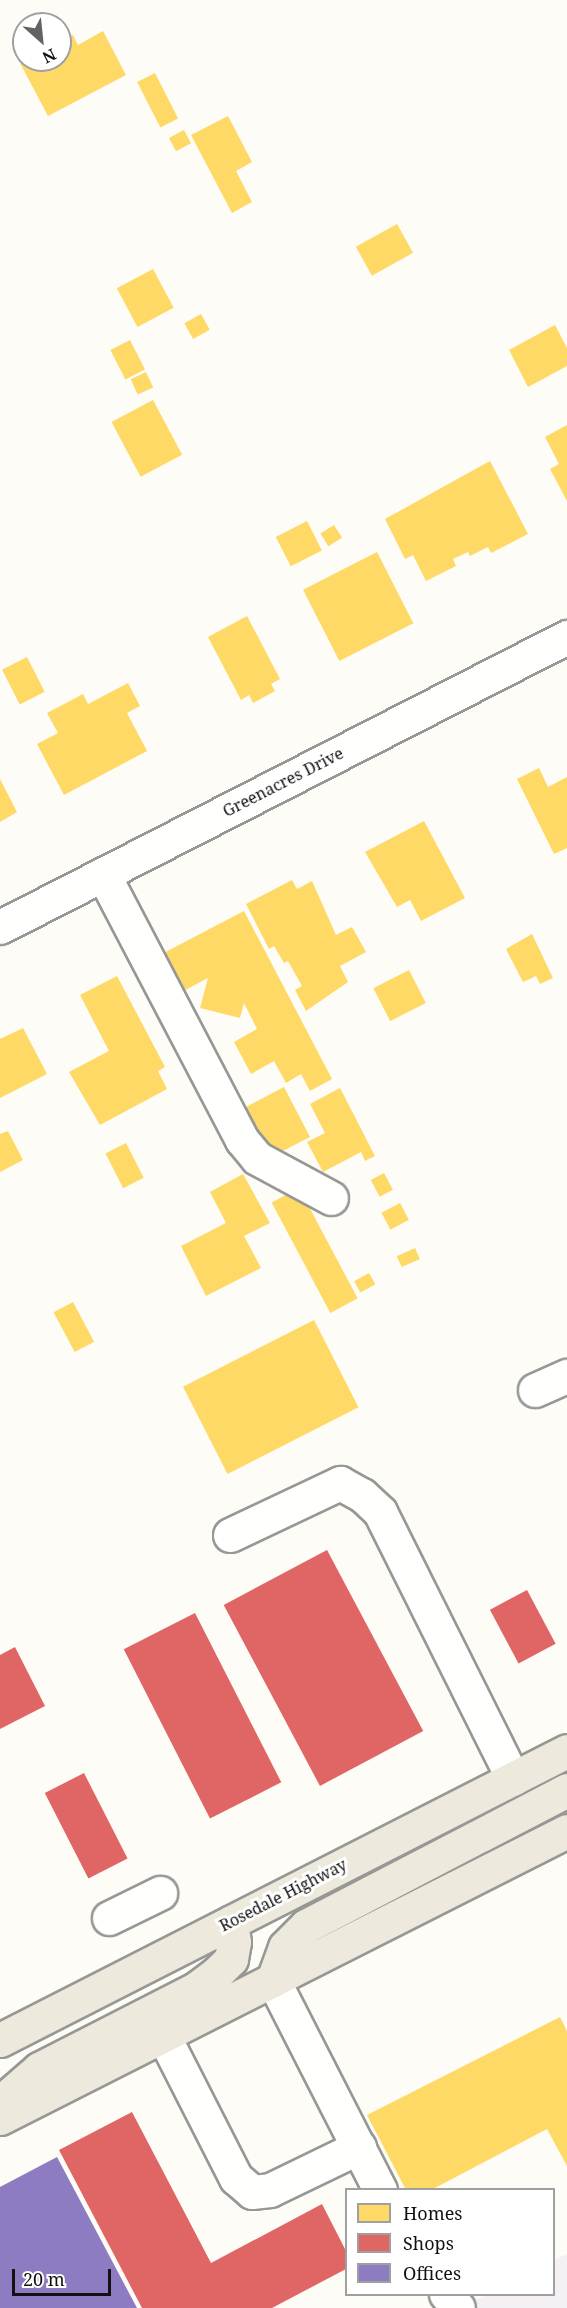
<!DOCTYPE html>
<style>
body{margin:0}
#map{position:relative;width:567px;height:2308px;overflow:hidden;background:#fdfcf7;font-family:"Noto Serif",serif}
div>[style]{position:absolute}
.industrial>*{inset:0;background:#f5f0f3}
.homes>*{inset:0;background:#ffd966;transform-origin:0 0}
.shops>*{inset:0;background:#e06666;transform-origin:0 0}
.offices>*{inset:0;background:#8e7cc3}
.roads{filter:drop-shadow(2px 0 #979795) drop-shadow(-2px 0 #979795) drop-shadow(0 2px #979795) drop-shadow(0 -2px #979795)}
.minor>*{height:33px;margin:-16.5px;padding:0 16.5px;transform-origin:16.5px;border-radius:16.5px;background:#fffffe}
.major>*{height:33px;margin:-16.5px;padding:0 16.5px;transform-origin:16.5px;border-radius:16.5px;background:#ede9dc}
span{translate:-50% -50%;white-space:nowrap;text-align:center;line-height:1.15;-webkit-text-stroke:6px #fff;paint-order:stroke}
.street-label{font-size:16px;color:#111}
.legend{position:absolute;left:345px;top:2188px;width:210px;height:108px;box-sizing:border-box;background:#fff;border:2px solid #a0a0a0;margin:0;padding:8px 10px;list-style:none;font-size:18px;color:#111}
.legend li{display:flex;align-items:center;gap:12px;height:30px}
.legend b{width:30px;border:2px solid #a0a0a0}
.north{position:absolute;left:12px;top:12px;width:60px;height:60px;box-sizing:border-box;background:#fff;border:2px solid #a0a0a0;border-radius:50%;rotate:153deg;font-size:16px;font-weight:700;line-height:24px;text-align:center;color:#111}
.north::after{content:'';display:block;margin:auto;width:21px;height:27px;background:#646362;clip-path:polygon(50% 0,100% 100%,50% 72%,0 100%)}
.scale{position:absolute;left:12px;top:2269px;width:99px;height:27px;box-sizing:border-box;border:3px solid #111;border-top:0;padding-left:8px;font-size:18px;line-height:21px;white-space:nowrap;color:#111;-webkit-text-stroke:4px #fff;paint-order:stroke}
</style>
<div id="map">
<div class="industrial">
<i style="clip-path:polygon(567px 2254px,567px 2308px,459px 2308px,486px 2295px,554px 2294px,554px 2260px)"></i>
</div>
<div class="homes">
<i style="clip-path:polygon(103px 31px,126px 75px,48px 116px,20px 63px,60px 60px,60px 42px,73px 35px,78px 45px)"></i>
<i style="left:155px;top:73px;width:51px;height:20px;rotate:63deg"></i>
<i style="clip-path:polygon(228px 116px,252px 162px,236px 171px,252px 202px,232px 213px,191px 135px)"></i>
<i style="left:184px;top:130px;width:15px;height:17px;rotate:62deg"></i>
<i style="left:397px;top:224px;width:33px;height:47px;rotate:61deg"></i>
<i style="left:153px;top:269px;width:44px;height:41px;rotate:62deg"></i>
<i style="left:201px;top:314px;width:18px;height:19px;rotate:61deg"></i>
<i style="clip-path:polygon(555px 325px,567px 348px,567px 366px,528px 387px,509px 350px)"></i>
<i style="left:130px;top:340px;width:33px;height:22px;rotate:63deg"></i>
<i style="left:146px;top:372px;width:17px;height:17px;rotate:65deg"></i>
<i style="left:153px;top:400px;width:62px;height:47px;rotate:62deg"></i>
<i style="clip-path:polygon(567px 425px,567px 501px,550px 469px,559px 464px,545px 437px)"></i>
<i style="clip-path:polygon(490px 461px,528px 534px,491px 553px,488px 547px,470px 556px,468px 552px,453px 559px,456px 566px,426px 581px,413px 555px,405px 559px,385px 519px)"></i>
<i style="left:307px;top:521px;width:33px;height:35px;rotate:63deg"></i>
<i style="left:334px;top:525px;width:15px;height:16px;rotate:58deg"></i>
<i style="left:377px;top:552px;width:80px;height:83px;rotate:63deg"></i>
<i style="clip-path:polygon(247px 616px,280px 679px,271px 684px,275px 691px,253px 703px,249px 695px,241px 700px,208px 637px)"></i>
<i style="left:27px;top:657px;width:39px;height:28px;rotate:63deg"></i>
<i style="clip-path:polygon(128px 683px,140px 706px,127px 713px,147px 751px,64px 795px,37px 744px,58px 733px,47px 713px,83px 694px,88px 704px)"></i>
<i style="clip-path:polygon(539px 768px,548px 787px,567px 777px,567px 848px,554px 854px,517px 779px)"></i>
<i style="clip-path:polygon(0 779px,17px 812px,0 822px)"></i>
<i style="clip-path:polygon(424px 821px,465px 898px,421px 921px,410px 900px,397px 907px,365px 852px)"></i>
<i style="clip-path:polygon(292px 880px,297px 889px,312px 881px,336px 935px,352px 927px,366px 952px,340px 966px,348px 982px,306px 1011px,295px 990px,302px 986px,288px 961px,284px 963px,274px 946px,269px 949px,246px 904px)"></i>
<i style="clip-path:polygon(244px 911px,332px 1079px,310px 1091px,301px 1074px,286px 1083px,274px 1061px,251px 1074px,234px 1042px,257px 1029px,244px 1003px,240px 1018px,200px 1008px,208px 978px,174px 996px,154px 958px)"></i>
<i style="clip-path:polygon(532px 934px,553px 978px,540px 984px,536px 976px,523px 982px,506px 949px)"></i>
<i style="left:409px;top:970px;width:37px;height:40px;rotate:63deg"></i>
<i style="clip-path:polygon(117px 976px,165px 1067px,158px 1071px,167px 1089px,100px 1125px,69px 1072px,109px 1051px,80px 995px)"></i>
<i style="clip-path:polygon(23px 1028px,47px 1074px,0 1098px,0 1039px)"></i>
<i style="clip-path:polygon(284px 1087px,310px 1137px,275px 1155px,257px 1130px,252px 1133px,240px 1110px)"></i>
<i style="clip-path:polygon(340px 1088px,375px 1156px,365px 1161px,361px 1152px,323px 1172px,307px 1142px,325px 1133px,310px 1104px)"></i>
<i style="clip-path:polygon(8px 1131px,23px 1160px,0 1172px,0 1134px)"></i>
<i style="left:126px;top:1143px;width:39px;height:23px;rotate:63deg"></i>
<i style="left:384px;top:1173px;width:19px;height:15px;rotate:62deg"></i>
<i style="clip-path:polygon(243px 1174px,270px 1223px,244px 1236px,261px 1268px,206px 1296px,181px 1246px,226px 1223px,210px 1192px)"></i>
<i style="left:299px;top:1188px;width:125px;height:31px;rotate:62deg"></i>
<i style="left:400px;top:1203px;width:19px;height:21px;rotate:62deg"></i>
<i style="left:415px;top:1248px;width:12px;height:20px;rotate:66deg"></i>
<i style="left:369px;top:1273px;width:13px;height:17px;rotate:61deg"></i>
<i style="left:73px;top:1302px;width:45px;height:22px;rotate:62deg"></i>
<i style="left:314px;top:1320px;width:98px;height:147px;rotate:63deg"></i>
<i style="clip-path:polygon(560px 2017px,567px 2031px,567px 2166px,547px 2129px,431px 2190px,406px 2190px,367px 2115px)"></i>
</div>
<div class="shops">
<i style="left:327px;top:1550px;width:205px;height:117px;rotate:62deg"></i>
<i style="left:527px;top:1590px;width:61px;height:42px;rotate:62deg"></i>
<i style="left:195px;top:1613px;width:190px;height:80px;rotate:63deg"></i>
<i style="clip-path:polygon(15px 1647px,45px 1706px,0 1729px,0 1655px)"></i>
<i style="left:84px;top:1773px;width:96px;height:44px;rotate:63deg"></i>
<i style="clip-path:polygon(132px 2112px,211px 2263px,322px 2204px,346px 2251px,346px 2269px,272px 2308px,142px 2308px,59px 2150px)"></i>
</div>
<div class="offices">
<i style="clip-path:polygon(57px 2157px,137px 2308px,0 2308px,0 2187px)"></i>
</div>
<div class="roads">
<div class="minor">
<i style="left:103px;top:874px;width:300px;rotate:62.4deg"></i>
<i style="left:242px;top:1140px;width:23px;rotate:50deg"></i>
<i style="left:257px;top:1158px;width:84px;rotate:28.4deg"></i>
<i style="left:0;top:927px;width:637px;rotate:-27.09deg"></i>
<i style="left:535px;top:1390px;width:35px;rotate:-24deg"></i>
<i style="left:230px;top:1535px;width:122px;rotate:-25.3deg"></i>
<i style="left:340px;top:1483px;width:25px;rotate:29deg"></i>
<i style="left:362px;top:1495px;width:25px;rotate:43deg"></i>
<i style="left:380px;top:1512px;width:298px;rotate:63.5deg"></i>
<i style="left:109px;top:1918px;width:57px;rotate:-26.1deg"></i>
<i style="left:273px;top:1980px;width:236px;rotate:63deg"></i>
<i style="left:163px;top:2035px;width:161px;rotate:63deg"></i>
<i style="left:236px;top:2178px;width:21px;rotate:41deg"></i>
<i style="left:252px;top:2192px;width:18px;rotate:-6deg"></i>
<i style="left:270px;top:2190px;width:99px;rotate:-25.8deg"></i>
<i style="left:446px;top:2294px;width:18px;rotate:49deg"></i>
</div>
<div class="major">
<i style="left:273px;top:1980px;width:35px;rotate:-70deg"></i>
<i style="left:285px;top:1947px;width:30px;rotate:-45deg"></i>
<i style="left:306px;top:1926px;width:294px;rotate:-27.5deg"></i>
<i style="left:0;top:2040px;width:636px;rotate:-27.01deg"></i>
<i style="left:0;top:2103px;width:52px;rotate:-41.1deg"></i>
<i style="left:39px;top:2069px;width:178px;rotate:-27.1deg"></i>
<i style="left:197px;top:1988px;width:25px;rotate:-37deg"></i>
<i style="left:217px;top:1973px;width:20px;rotate:-45deg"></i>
<i style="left:231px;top:1959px;width:17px;rotate:-80deg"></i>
<i style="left:234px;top:1942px;width:20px;rotate:-99deg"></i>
<i style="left:0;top:2118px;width:635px;rotate:-26.85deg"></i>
</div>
</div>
<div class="street-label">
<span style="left:283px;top:782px;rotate:-27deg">Greenacres Drive</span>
<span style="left:283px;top:1895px;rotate:-27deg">Rosedale Highway</span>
</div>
<ul class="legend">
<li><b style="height:16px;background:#ffd966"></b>Homes</li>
<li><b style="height:16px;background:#e06666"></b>Shops</li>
<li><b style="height:16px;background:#8e7cc3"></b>Offices</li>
</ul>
<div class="north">N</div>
<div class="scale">20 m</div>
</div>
